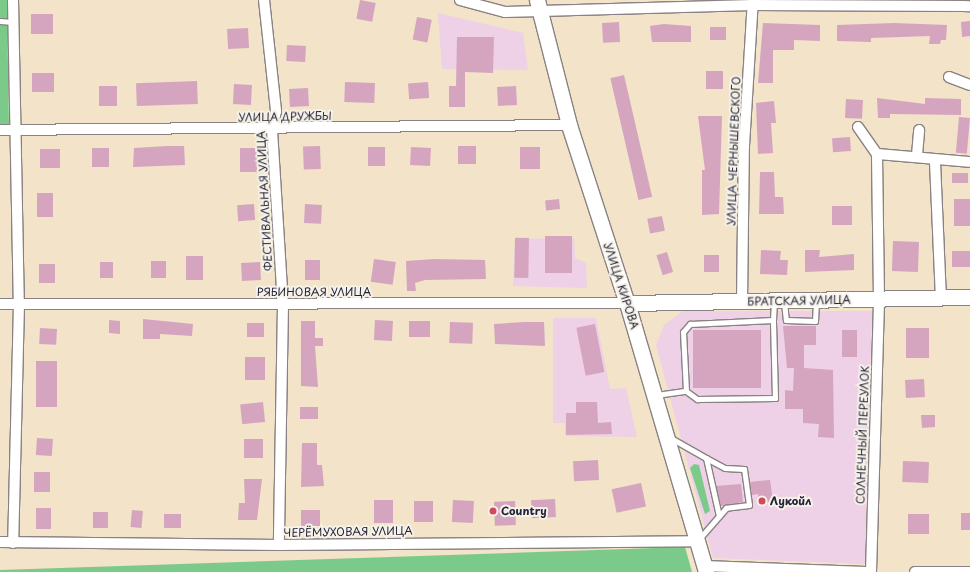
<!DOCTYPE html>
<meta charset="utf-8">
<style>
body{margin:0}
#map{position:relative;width:970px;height:572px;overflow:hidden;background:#f2e3c9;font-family:"Playpen Sans",sans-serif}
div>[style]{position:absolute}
.built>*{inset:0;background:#eed0e7}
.green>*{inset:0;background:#7cca8a}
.building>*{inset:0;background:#d5a5bf;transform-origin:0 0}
.roads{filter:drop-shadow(1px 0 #8a8282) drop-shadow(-1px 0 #8a8282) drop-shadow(0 1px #8a8282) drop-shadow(0 -1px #8a8282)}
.service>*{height:5px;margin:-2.5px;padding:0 2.5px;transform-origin:2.5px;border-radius:2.5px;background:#fff}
.minor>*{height:10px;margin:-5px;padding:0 5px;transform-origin:5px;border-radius:5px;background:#fff}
.secondary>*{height:15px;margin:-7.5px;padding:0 7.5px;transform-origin:7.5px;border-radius:7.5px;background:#fff}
.dots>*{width:11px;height:11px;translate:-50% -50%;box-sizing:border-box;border:2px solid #f7f3e8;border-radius:50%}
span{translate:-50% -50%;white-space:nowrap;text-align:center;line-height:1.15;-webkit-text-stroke:4px #f7f3e8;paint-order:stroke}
.street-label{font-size:11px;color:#22223b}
.poi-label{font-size:11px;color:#22223b;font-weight:700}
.left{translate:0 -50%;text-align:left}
</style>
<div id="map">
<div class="built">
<i style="clip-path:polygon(438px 13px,523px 33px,528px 70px,442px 69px)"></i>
<i style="clip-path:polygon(574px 238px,575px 258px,586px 263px,587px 288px,513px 286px,515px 239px)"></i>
<i style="clip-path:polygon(683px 311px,872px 311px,865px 564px,713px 558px,656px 345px,664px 325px)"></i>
<i style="clip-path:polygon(553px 318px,596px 318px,610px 389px,626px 388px,637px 437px,565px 436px,565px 423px,553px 423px)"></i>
</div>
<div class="green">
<i style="clip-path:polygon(0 0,7px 0,9px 126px,0 125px)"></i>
<i style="clip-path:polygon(694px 464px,699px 465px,710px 511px,705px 514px,690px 468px)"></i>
<i style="clip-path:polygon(685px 547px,692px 572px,0 572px,0 570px)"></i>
</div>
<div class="building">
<i style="left:360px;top:0;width:16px;height:19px;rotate:11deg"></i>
<i style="left:31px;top:14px;width:22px;height:20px"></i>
<i style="left:417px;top:17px;width:15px;height:23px;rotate:11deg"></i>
<i style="clip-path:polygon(970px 21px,970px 36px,962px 37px,961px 22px)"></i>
<i style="left:619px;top:22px;width:20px;height:17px;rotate:87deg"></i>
<i style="clip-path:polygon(763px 23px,820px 25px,820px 41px,794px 40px,794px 50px,773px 50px,773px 83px,758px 83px)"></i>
<i style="clip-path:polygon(894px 23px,947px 25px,946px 40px,941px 40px,940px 44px,929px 44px,930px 36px,871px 38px,871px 42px,837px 41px,837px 25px)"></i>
<i style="clip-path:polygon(664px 24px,691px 26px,691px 42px,652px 42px,650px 26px)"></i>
<i style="left:710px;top:27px;width:16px;height:13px"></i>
<i style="left:248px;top:28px;width:20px;height:21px;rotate:87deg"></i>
<i style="clip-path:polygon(457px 37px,494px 37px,493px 73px,465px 72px,465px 107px,449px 107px,449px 86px,456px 86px)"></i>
<i style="left:287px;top:45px;width:19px;height:16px;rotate:3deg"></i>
<i style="left:706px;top:71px;width:17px;height:18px"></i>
<i style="left:32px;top:73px;width:22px;height:19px"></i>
<i style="left:624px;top:75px;width:125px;height:14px;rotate:77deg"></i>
<i style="left:197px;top:81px;width:23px;height:61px;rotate:88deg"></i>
<i style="left:345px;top:82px;width:30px;height:20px;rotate:2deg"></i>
<i style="left:428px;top:82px;width:16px;height:20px;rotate:86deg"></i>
<i style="left:234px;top:84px;width:18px;height:20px;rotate:3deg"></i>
<i style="left:99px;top:86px;width:18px;height:20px"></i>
<i style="left:516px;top:86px;width:19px;height:19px;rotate:87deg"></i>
<i style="left:308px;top:88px;width:18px;height:19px;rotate:87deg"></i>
<i style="clip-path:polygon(877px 98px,925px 104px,925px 98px,961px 99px,961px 115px,890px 114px,890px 118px,878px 118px)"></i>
<i style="left:846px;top:99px;width:17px;height:19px;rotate:3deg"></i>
<i style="clip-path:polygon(774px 101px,776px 123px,771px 123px,773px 153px,758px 154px,756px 103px)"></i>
<i style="clip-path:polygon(698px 116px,722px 116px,719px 214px,702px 215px,702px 170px,705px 170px)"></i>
<i style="left:959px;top:117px;width:11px;height:36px;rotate:5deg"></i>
<i style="left:850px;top:137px;width:14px;height:18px;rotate:86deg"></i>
<i style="clip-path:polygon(167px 146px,184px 146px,185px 165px,133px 167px,134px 148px)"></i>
<i style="left:320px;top:146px;width:23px;height:17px;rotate:88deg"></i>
<i style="left:458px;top:146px;width:18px;height:18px"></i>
<i style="left:368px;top:147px;width:17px;height:19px"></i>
<i style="left:411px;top:147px;width:20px;height:18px;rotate:3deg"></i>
<i style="left:520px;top:147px;width:20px;height:22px"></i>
<i style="left:92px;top:148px;width:17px;height:19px"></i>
<i style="left:240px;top:148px;width:17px;height:24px"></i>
<i style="left:40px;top:149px;width:20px;height:19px"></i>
<i style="clip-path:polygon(760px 172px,774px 172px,775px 197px,783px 197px,784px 214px,759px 214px)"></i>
<i style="left:952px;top:173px;width:16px;height:10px"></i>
<i style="left:37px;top:193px;width:16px;height:24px"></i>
<i style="left:559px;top:199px;width:10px;height:14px;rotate:84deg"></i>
<i style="left:954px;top:199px;width:16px;height:27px"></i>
<i style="left:254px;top:204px;width:16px;height:17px;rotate:86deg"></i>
<i style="left:305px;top:204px;width:17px;height:19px;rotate:3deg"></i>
<i style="left:832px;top:206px;width:20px;height:19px"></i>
<i style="left:662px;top:216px;width:15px;height:15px;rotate:79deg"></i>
<i style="left:545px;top:236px;width:27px;height:37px"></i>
<i style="left:529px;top:238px;width:40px;height:14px;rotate:91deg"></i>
<i style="left:893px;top:241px;width:26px;height:30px;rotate:2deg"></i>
<i style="clip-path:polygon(761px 250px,781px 251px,780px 260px,788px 260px,787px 275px,760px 274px)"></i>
<i style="clip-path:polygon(805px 250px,820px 250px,819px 257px,854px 254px,854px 270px,805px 272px)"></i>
<i style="left:970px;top:251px;width:16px;height:18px;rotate:90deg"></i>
<i style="left:667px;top:252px;width:21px;height:11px;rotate:73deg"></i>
<i style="left:704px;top:255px;width:15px;height:17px"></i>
<i style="left:186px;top:256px;width:17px;height:24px"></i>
<i style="left:374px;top:259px;width:22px;height:23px;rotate:8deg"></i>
<i style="clip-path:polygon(435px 259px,485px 260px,486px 279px,425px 280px,415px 283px,416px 291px,407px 291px,406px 261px)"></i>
<i style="left:305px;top:260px;width:15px;height:20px"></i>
<i style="left:151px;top:261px;width:15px;height:17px"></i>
<i style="left:100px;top:262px;width:13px;height:16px"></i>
<i style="left:260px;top:262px;width:18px;height:19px;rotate:87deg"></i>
<i style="left:39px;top:264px;width:16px;height:19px"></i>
<i style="clip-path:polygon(143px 319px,193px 324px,192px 336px,160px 334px,160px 339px,143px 339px)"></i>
<i style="clip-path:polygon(109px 320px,120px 321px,120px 334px,109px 333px)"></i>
<i style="left:375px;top:320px;width:18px;height:20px;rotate:3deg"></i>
<i style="clip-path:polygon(301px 321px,315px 321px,315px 338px,323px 338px,323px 346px,315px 346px,318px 387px,301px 386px)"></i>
<i style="left:430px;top:321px;width:16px;height:21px;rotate:90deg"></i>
<i style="left:450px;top:322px;width:23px;height:21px;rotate:2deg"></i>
<i style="clip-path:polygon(524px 322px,544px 322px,545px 346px,495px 344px,494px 324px)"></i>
<i style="left:264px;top:323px;width:14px;height:17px;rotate:90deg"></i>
<i style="left:595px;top:324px;width:49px;height:19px;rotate:79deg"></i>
<i style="clip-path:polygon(783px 326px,816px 326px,816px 345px,804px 345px,804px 368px,833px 370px,834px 438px,818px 437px,819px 424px,803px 423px,803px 409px,785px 409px,785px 390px,793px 391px,794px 368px,787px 368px)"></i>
<i style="left:40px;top:328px;width:17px;height:16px;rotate:3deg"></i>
<i style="left:906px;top:328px;width:23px;height:30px"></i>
<i style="left:693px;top:330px;width:68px;height:58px"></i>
<i style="left:842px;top:330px;width:15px;height:27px"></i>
<i style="left:245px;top:357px;width:20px;height:23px"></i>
<i style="left:36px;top:361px;width:21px;height:46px"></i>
<i style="left:924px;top:379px;width:18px;height:19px;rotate:87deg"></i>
<i style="left:263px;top:402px;width:20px;height:23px;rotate:84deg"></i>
<i style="clip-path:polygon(576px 402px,597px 402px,598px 423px,611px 422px,612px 434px,566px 435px,566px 413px,576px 413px)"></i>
<i style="left:300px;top:407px;width:18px;height:12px"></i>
<i style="clip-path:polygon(921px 415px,935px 415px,935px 427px,922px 428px)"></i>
<i style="left:37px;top:438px;width:16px;height:17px;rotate:4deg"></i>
<i style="left:244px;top:439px;width:19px;height:19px"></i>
<i style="clip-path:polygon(302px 443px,317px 443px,317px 465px,322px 465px,324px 486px,301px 487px)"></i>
<i style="left:598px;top:460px;width:20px;height:25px;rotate:87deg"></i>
<i style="left:903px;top:461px;width:26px;height:21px;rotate:2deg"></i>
<i style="left:34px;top:472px;width:16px;height:20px"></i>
<i style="clip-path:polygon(244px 479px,262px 479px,257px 520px,238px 520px,239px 503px,245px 503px)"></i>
<i style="clip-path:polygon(770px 480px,773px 501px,760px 503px,758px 494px,752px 495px,750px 482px)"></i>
<i style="left:641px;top:483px;width:24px;height:30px;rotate:78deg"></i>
<i style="clip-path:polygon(741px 484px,743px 502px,721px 506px,716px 486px)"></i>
<i style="left:555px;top:499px;width:18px;height:24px;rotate:87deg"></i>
<i style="left:374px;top:500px;width:19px;height:23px"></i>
<i style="left:453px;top:500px;width:21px;height:22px;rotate:3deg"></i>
<i style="left:414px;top:501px;width:19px;height:21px"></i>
<i style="left:515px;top:501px;width:24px;height:21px;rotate:88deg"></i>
<i style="left:36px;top:508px;width:15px;height:21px"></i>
<i style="left:132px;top:510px;width:11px;height:17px;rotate:5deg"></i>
<i style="left:320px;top:510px;width:16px;height:19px;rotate:90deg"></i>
<i style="left:93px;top:512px;width:15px;height:16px"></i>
<i style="left:961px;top:513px;width:9px;height:17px"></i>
<i style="left:164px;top:514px;width:17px;height:14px"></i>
<i style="left:908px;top:514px;width:21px;height:20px"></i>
</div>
<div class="roads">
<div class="service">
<i style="left:0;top:21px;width:13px;rotate:4deg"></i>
<i style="left:784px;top:302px;width:18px;rotate:84deg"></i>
<i style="left:786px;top:320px;width:29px;rotate:2deg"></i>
<i style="left:815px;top:321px;width:20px;rotate:-87deg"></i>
<i style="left:686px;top:391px;width:14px;rotate:36deg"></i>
<i style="left:697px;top:399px;width:78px;rotate:-0.7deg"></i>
<i style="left:775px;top:398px;width:78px;rotate:-91.5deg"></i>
<i style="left:656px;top:395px;width:30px;rotate:-8deg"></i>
<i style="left:686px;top:391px;width:59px;rotate:-92.9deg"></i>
<i style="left:683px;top:332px;width:11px;rotate:-49deg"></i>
<i style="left:690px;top:324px;width:83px;rotate:-2.8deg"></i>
<i style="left:773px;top:320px;width:18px;rotate:-87deg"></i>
<i style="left:669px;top:437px;width:43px;rotate:29.6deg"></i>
<i style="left:706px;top:458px;width:59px;rotate:77.4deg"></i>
<i style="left:719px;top:516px;width:30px;rotate:131deg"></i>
<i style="left:706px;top:458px;width:21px;rotate:28deg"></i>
<i style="left:725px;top:468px;width:19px;rotate:3deg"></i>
<i style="left:744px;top:469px;width:36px;rotate:82deg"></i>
<i style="left:749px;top:505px;width:23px;rotate:173deg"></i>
<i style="left:726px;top:508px;width:11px;rotate:131deg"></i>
</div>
<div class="minor">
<i style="left:13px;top:0;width:304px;rotate:88.9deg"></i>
<i style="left:19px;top:304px;width:239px;rotate:91.4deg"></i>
<i style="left:264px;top:0;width:112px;rotate:83.8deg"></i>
<i style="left:276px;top:111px;width:19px;rotate:102deg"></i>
<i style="left:272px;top:130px;width:175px;rotate:86.4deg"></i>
<i style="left:283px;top:305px;width:240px;rotate:91deg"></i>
<i style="left:460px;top:0;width:47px;rotate:14.9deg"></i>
<i style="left:505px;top:12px;width:248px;rotate:-1.6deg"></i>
<i style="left:753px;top:5px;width:217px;rotate:0.3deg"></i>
<i style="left:949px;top:77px;width:22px;rotate:21deg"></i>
<i style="left:858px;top:127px;width:33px;rotate:55deg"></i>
<i style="left:0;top:130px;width:569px;rotate:-0.5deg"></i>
<i style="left:917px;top:155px;width:25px;rotate:-85deg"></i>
<i style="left:935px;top:162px;width:135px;rotate:87.5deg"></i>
<i style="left:742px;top:302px;width:156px;rotate:-89.3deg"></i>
<i style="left:744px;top:146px;width:146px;rotate:-86.5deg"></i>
<i style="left:0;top:304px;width:627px;rotate:-0.09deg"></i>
<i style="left:0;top:542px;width:279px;rotate:0.6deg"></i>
<i style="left:279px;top:545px;width:418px;rotate:-0.5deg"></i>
<i style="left:704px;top:566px;width:162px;rotate:2.1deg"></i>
<i style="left:871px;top:572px;width:274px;rotate:-88.3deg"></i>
<i style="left:879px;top:298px;width:144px;rotate:-90.8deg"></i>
<i style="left:877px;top:154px;width:93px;rotate:4.9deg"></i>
<i style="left:915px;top:572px;width:55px"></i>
</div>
<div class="secondary">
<i style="left:537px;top:0;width:129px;rotate:75.6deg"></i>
<i style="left:569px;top:125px;width:187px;rotate:72deg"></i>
<i style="left:627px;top:303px;width:280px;rotate:73.6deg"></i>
<i style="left:627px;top:303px;width:343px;rotate:-1deg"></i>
</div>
</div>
<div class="dots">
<i style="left:762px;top:501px;background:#d1495b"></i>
<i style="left:493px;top:511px;background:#d1495b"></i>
</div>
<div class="street-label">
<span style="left:285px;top:117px;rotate:-1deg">УЛИЦА ДРУЖБЫ</span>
<span style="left:734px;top:151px;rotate:-88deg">УЛИЦА ЧЕРНЫШЕВСКОГО</span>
<span style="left:265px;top:201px;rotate:-93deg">ФЕСТИВАЛЬНАЯ УЛИЦА</span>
<span style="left:621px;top:286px;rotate:72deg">УЛИЦА КИРОВА</span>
<span style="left:314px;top:292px">РЯБИНОВАЯ УЛИЦА</span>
<span style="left:799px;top:301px;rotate:-1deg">БРАТСКАЯ УЛИЦА</span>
<span style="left:863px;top:435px;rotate:-88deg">СОЛНЕЧНЫЙ ПЕРЕУЛОК</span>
<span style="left:348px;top:532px;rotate:-1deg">ЧЕРЁМУХОВАЯ УЛИЦА</span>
</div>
<div class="poi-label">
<span class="left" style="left:770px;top:501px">Лукойл</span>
<span class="left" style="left:501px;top:511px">Country</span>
</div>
</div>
